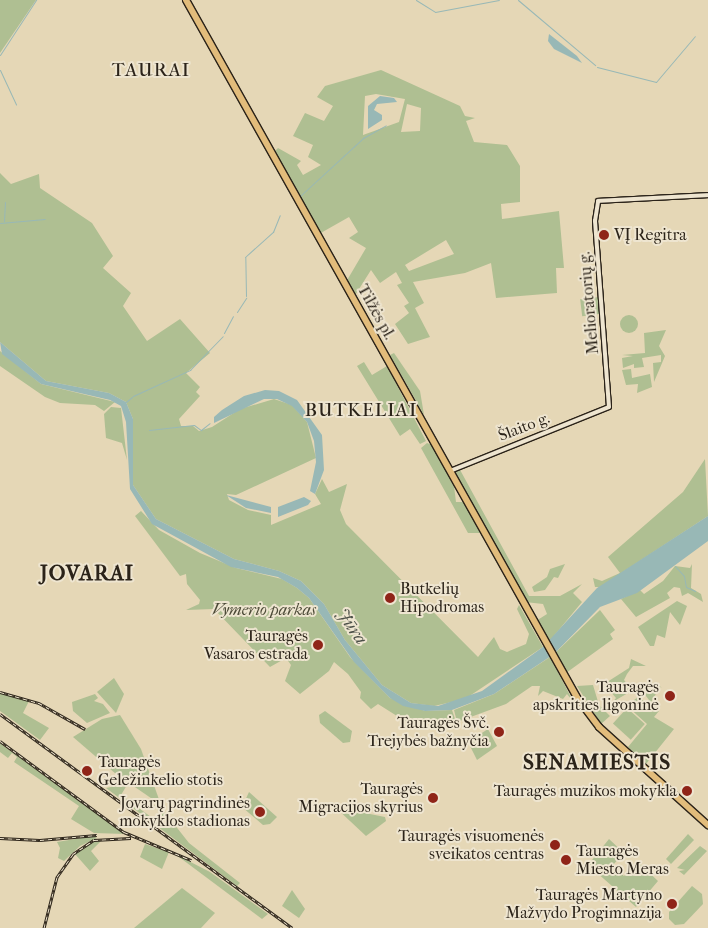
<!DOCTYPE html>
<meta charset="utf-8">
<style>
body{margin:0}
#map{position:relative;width:708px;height:928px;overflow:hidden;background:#e5d7b6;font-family:"IM FELL French Canon",serif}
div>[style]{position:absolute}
.green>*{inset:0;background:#afbf92;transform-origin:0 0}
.round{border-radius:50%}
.water>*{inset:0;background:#98b8b6}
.stream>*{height:1px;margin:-0.5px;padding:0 0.5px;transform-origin:0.5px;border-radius:0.5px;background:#98b8b6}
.roads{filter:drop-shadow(1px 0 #2b2319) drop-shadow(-1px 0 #2b2319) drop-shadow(0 1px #2b2319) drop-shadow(0 -1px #2b2319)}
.secondary>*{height:4px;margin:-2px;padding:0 2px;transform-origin:2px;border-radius:2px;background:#eee5d0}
.highway>*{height:6px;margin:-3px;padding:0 3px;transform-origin:3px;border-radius:3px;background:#e2bc7b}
.rail>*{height:3px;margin-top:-1.5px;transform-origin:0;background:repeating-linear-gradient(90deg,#eee5d0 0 4px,#2b2319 0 8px);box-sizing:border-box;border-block:1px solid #2b2319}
.dots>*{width:14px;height:14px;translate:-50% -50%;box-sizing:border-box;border:2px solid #eee5d0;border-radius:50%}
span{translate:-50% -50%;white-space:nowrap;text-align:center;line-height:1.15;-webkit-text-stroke:4px #eee5d0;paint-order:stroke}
.poi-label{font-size:16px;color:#2b2319}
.left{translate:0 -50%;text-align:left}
.right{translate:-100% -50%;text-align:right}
.street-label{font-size:16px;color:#2b2319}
.park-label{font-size:16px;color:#4c4a37;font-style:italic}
.water-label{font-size:18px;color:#4c5048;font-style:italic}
.quarter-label{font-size:19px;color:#2b2319;letter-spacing:1px}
.district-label{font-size:21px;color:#2b2319;font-weight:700;letter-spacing:1px}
</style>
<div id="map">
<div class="green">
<i style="clip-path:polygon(0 0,36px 0,0 53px)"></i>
<i style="clip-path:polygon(evenodd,381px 70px,460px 106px,465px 116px,475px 118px,466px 121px,474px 142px,507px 145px,520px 166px,520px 202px,501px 204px,502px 219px,559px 211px,564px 268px,556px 268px,557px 293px,496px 298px,491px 263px,465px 273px,413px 282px,424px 303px,415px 308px,430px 337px,408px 344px,395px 324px,409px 313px,404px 306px,409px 303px,397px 285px,402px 283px,396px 272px,380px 283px,371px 270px,354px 297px,346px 282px,366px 248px,349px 238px,358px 232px,349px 217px,319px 234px,274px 152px,278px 148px,301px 161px,297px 165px,303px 175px,321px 165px,308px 157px,313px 145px,293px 136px,305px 113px,324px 121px,333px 106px,317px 97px,325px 86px,381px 70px,376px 94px,405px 99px,399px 122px,363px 135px,365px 96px,376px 94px,381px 70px,407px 104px,421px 108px,420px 131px,401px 132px,407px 104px,381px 70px,446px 240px,454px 254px,409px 271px,405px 265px,446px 240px)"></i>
<i style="clip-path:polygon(0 173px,11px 184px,39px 174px,40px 188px,92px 223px,113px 256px,103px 268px,131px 293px,123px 306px,147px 341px,180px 319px,210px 353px,186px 373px,200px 387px,196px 392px,200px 396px,179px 419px,181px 426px,193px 426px,199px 431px,212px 427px,240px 409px,274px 399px,292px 405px,307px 422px,316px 458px,236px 495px,227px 494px,229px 500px,248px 510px,271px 515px,271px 525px,321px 504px,315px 494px,322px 479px,329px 492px,347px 484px,340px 510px,346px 524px,478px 657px,494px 637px,500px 649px,507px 652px,526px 644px,529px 634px,517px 609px,519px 605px,543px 647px,465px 699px,434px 706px,411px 703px,382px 685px,345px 640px,324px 604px,301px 581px,279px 571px,234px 559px,156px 519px,133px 485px,133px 419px,126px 402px,109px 393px,46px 381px,0 342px)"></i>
<i style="left:599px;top:297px;width:17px;height:19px;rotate:83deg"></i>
<i class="round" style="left:620px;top:315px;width:18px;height:18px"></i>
<i style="clip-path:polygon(666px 330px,659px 346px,665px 356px,654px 382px,653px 363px,661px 362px,661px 355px,642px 358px,644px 367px,634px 368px,634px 364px,623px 368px,622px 358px,633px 356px,622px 355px,645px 353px,644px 333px)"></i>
<i style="clip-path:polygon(0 351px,41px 384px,115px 402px,104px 411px,95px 405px,60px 403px,45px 397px,0 366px)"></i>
<i style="clip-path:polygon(394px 353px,420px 391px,424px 415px,390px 355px)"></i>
<i style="clip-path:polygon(364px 362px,372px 375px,387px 366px,426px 441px,420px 444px,410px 429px,400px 436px,357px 366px)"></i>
<i style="clip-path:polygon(631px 369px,632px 378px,650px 374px,652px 387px,637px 393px,638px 384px,626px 385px,622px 370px)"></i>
<i style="clip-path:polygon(111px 407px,121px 408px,127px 460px,122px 443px,106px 438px,104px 414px)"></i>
<i style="clip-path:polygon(427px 443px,432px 445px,454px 486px,456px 502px,464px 502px,480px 533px,468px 533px,421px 448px)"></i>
<i style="clip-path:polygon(705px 459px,708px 516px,600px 587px,595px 587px,593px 578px,602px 581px,620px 573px,608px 557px,683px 492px)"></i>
<i style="clip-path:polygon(459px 468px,529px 596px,560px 596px,582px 584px,573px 593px,582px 602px,548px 643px,536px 621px,547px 614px,543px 604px,525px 602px,454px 472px)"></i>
<i style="clip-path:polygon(141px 511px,159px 530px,200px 553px,236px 568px,282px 579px,297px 588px,309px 598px,350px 657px,390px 698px,425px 711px,452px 710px,456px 722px,408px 723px,378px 704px,371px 709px,360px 698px,361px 692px,348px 674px,334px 662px,329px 671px,300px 694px,285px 681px,291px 665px,286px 658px,270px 667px,214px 609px,186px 610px,199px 604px,200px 600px,187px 584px,186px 574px,180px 576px,135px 516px)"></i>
<i style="clip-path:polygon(565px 564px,558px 578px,554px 577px,545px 590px,534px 592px,532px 587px,547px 577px,550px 569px)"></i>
<i style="clip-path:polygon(692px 564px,691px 588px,701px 594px,703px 602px,688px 593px,682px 596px,680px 588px,674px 587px,667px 593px,670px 598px,636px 617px,621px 599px,640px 590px,644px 594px,663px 581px,675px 566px,690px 568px)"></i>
<i style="clip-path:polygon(677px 601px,687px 606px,680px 625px,670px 612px,665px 638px,657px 635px,654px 646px,650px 646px,638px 627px)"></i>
<i style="clip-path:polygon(600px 610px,615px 630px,610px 634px,613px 639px,566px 673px,554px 654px)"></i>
<i style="clip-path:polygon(550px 657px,574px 703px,567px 694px,563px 699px,543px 691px,538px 696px,540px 686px,532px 686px,506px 704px,457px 722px,454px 710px,494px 694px)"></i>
<i style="clip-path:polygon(631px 659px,646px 666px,633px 666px,627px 674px,624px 680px,628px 685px,640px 686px,616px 700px,620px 704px,618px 707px,612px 703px,616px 698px,604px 684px,629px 668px)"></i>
<i style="clip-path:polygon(114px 678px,124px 694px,116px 713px,97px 692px)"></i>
<i style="clip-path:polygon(654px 683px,656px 683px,662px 688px,655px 684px,652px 688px,657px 692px,650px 704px,659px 711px,654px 717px,674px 729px,646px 764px,628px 747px,647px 724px,627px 706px,639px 696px,646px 704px,649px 700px,643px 692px)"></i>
<i style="clip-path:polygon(593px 685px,599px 705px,610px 716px,601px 724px,577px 686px)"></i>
<i style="clip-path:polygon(0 693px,29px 701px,23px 713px,49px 728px,40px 740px,0 711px)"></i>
<i style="clip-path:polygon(95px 694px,98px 698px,94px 701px,103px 704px,110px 713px,87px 723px,73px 711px,72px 702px)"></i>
<i style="left:627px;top:708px;width:24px;height:21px;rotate:42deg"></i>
<i style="clip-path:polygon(325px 711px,352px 731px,350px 742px,343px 743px,320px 723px,319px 715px)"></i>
<i style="clip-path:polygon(120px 715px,141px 749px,161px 805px,116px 774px,73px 737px,102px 719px)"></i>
<i style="clip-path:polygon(488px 729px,497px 746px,477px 760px,468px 742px)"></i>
<i style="clip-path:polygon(0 743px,41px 773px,125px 834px,94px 833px,71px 819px,79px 806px,14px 762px,17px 757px,12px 753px,8px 758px,0 752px)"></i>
<i style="clip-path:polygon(114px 776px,127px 785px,121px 795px,162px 825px,166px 822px,154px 805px,163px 810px,189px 843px,240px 883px,237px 886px,106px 788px,111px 787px)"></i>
<i style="clip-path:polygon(249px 792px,277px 817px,270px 824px,263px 825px,242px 807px)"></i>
<i style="clip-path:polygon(335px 807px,385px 817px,386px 821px,366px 836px)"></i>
<i style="clip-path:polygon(688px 834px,694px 840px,671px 864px,666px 859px)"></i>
<i style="clip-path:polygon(93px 836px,97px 838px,80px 846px,64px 861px,58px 858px,60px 848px,57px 842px)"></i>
<i style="clip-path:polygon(609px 839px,624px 853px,612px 866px,624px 876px,638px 862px,658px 881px,636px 907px,588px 865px)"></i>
<i style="clip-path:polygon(94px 841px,101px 841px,91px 851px,99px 861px,90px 871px,75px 854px)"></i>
<i style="clip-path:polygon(145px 844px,169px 852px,162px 869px,140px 857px)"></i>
<i style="clip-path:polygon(700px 846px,707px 851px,684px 875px,679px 871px,685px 870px,677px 868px)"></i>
<i style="clip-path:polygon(175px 854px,210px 872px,268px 914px,262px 919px)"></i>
<i style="clip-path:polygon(692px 886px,702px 894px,703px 904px,684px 924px,675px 925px,669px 919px,669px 912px)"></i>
<i style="clip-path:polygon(182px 888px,215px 913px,201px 928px,134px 928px)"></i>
<i style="clip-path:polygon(292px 890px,305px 909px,299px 918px,282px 906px)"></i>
</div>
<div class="water">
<i style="clip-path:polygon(549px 34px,577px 56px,582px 63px,554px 49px,548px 41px)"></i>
<i style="clip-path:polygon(380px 96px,394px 98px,397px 102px,377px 104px,374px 110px,382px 115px,382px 120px,368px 129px,368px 106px)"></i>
<i style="clip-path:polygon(0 342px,46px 381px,109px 393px,126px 402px,133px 419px,133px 485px,156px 519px,234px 559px,279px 571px,301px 581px,324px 604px,345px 640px,382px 685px,411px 703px,438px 706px,482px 691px,543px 647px,597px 588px,708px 516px,708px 541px,637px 593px,600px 607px,554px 654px,494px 694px,452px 710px,425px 711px,403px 706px,390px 698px,354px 662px,309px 598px,297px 588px,278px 577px,231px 567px,152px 524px,130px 489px,126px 422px,121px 406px,110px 400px,41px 384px,2px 354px)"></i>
<i style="clip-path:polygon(265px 390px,279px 391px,297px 400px,322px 435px,324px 470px,315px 494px,310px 491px,316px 462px,314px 441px,307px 422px,292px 406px,277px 399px,264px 399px,214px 423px,214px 417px,222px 410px,244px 396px)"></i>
<i style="clip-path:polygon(226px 495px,271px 507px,271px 513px,246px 508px)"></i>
<i style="clip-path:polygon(304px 497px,311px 501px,308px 505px,278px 517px,278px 507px)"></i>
</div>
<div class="stream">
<i style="left:416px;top:0;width:22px;rotate:32deg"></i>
<i style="left:435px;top:12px;width:65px;rotate:-10.6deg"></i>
<i style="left:518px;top:0;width:101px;rotate:40.2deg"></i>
<i style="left:0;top:55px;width:66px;rotate:-56.8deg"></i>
<i style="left:597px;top:67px;width:61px;rotate:14.3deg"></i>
<i style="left:656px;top:82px;width:60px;rotate:-49.7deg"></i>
<i style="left:0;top:70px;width:38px;rotate:65deg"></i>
<i style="left:300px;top:196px;width:86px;rotate:-42.6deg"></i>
<i style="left:363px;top:138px;width:26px;rotate:-29deg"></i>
<i style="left:4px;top:221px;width:19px;rotate:-87deg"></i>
<i style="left:0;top:223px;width:45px;rotate:-5.1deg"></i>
<i style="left:246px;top:296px;width:39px;rotate:-91deg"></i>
<i style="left:245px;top:257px;width:38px;rotate:-42deg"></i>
<i style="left:273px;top:232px;width:18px;rotate:-68deg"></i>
<i style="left:237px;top:312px;width:17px;rotate:-57deg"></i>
<i style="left:224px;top:333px;width:19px;rotate:-62deg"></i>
<i style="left:133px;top:396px;width:63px;rotate:-24.5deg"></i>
<i style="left:190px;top:370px;width:47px;rotate:-45.9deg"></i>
<i style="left:126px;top:402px;width:8px;rotate:-40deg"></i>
<i style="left:149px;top:430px;width:45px;rotate:-6.3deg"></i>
<i style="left:194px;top:425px;width:9px;rotate:36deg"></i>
<i style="left:201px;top:430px;width:11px;rotate:-38deg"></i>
<i style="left:675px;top:566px;width:13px;rotate:48deg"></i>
<i style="left:684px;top:576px;width:11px;rotate:80deg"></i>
<i style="left:686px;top:587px;width:10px;rotate:24deg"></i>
</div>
<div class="roads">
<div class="secondary">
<i style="left:450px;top:471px;width:171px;rotate:-21.9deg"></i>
<i style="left:609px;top:407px;width:187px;rotate:-94.3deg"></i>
<i style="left:595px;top:221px;width:20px;rotate:-81deg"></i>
<i style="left:598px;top:201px;width:110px;rotate:-3.1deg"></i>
</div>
<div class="highway">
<i style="left:186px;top:0;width:801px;rotate:60.72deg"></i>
<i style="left:578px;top:699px;width:35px;rotate:53deg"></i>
<i style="left:599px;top:727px;width:147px;rotate:42deg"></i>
</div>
</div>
<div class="rail">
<i style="left:0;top:692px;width:41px;rotate:15.8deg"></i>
<i style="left:39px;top:703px;width:53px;rotate:29.5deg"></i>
<i style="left:0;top:714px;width:362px;rotate:36.2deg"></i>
<i style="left:0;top:741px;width:154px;rotate:36.3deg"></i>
<i style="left:124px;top:832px;width:73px;rotate:22.7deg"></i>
<i style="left:0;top:838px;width:40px;rotate:2.9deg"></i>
<i style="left:40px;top:840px;width:57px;rotate:-5deg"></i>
<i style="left:44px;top:928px;width:53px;rotate:-75.7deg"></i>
<i style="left:57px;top:877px;width:28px;rotate:-55deg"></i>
<i style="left:73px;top:854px;width:25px;rotate:-34deg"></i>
<i style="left:94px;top:840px;width:37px;rotate:-3deg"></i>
</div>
<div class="dots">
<i style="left:604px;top:235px;background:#8f2418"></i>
<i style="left:390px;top:598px;background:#8f2418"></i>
<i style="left:318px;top:645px;background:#8f2418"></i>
<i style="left:670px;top:696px;background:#8f2418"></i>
<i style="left:499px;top:732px;background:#8f2418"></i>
<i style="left:87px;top:771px;background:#8f2418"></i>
<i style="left:687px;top:791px;background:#8f2418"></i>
<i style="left:433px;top:798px;background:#8f2418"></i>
<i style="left:260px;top:812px;background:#8f2418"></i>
<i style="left:555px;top:845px;background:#8f2418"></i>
<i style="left:566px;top:860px;background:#8f2418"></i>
<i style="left:672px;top:904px;background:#8f2418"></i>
</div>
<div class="poi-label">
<span class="left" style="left:614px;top:235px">VĮ Regitra</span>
<span class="left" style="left:400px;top:598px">Butkelių<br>Hipodromas</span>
<span class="right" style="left:308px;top:645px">Tauragės<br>Vasaros estrada</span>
<span class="right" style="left:659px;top:696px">Tauragės<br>apskrities ligoninė</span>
<span class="right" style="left:489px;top:732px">Tauragės Švč.<br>Trejybės bažnyčia</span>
<span class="left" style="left:98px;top:771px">Tauragės<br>Geležinkelio stotis</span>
<span class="right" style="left:423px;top:798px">Tauragės<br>Migracijos skyrius</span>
<span class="right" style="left:677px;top:791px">Tauragės muzikos mokykla</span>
<span class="right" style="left:250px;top:812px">Jovarų pagrindinės<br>mokyklos stadionas</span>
<span class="right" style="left:544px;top:845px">Tauragės visuomenės<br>sveikatos centras</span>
<span class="left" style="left:576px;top:860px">Tauragės<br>Miesto Meras</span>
<span class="right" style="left:662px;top:904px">Tauragės Martyno<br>Mažvydo Progimnazija</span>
</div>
<div class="street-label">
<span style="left:589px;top:303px;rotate:-95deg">Melioratorių g.</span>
<span style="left:376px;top:312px;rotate:61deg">Tilžės pl.</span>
<span style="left:524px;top:427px;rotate:-21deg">Šlaito g.</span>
</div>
<div class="park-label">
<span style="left:264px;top:610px">Vymerio parkas</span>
</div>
<div class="water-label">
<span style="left:351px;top:627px;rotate:55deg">Jūra</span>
</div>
<div class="quarter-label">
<span style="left:151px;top:71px">TAURAI</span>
<span style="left:361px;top:411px">BUTKELIAI</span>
</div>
<div class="district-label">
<span style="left:87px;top:573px">JOVARAI</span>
<span style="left:597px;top:762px">SENAMIESTIS</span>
</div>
</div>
